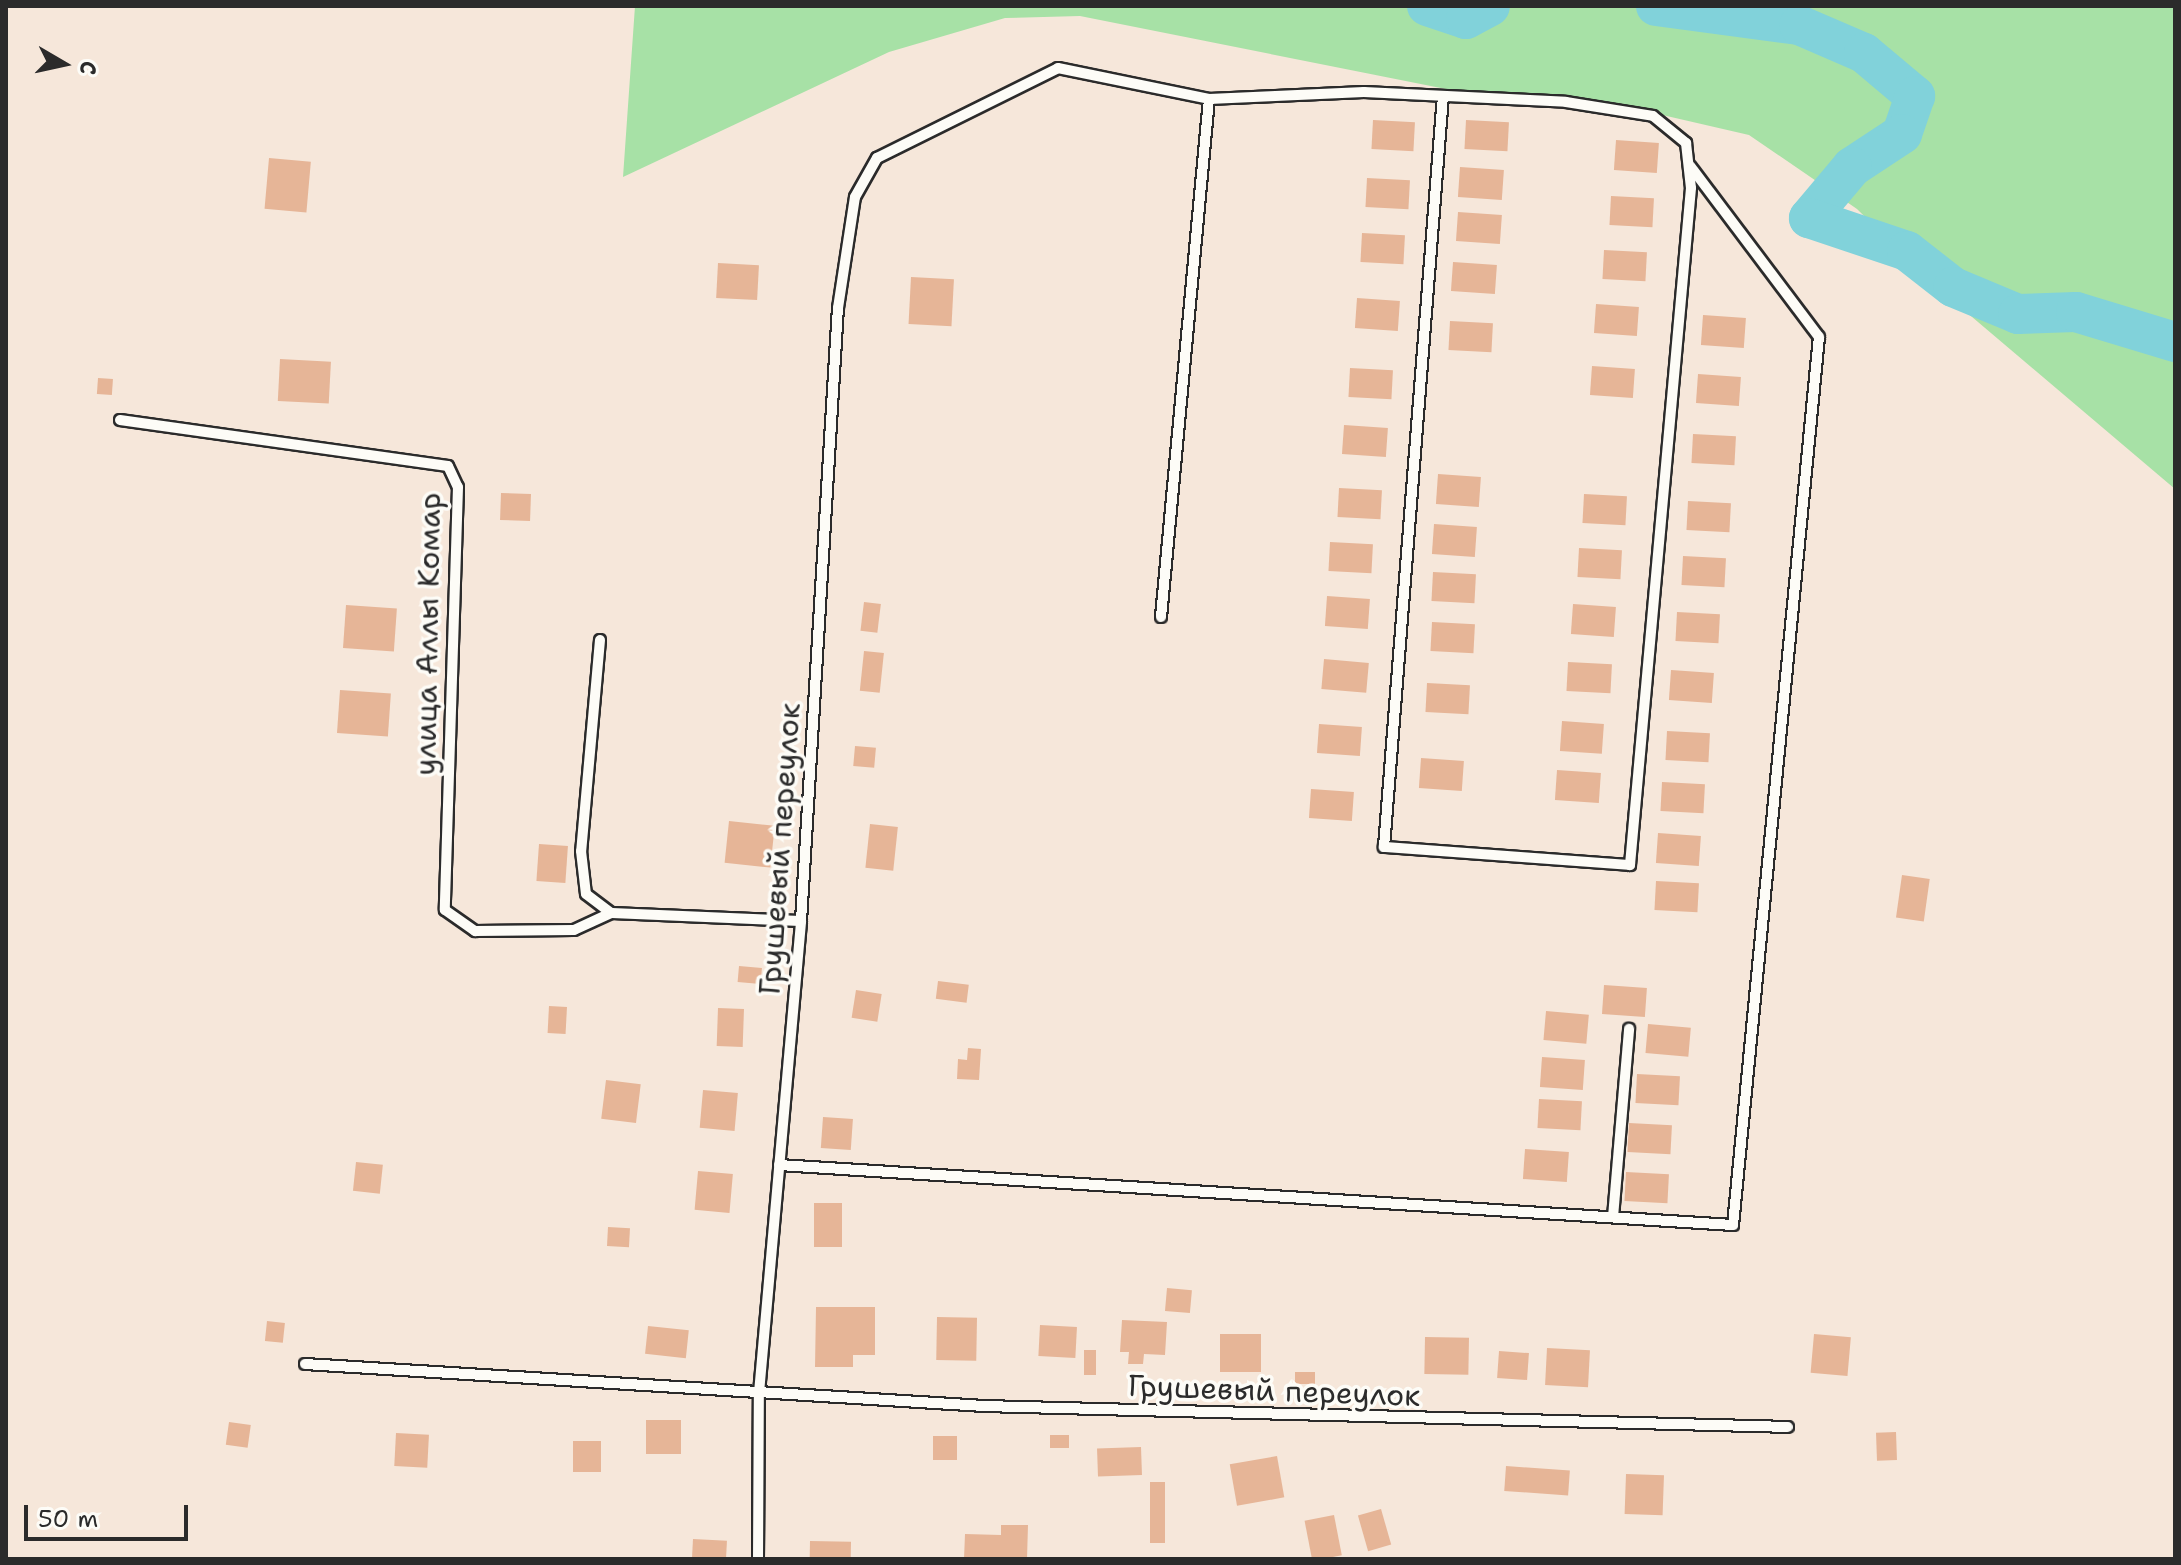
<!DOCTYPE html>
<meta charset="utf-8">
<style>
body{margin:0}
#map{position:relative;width:2181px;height:1565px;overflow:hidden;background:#f6e7da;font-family:"Shantell Sans",sans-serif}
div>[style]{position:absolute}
.green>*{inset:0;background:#a7e1a6}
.river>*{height:40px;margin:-20px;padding:0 20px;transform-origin:20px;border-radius:20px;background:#81d2da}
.building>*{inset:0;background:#e6b597;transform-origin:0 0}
.roads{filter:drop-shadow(2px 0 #2b2b2b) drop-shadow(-2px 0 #2b2b2b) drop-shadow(0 2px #2b2b2b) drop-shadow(0 -2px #2b2b2b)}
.service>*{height:10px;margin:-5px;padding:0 5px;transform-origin:5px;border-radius:5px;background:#fdfcf7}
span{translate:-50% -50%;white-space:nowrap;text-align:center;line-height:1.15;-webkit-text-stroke:7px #fdfcf7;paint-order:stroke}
.street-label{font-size:30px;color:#2b2b2b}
.frame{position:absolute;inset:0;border:8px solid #2b2b2b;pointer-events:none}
.north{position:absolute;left:24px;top:24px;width:80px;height:80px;-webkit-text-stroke:6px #fdfcf7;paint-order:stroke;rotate:99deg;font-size:22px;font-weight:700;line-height:32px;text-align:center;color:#2b2b2b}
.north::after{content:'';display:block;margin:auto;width:28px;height:36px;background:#2b2b2b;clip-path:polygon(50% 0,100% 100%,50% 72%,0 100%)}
.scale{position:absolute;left:24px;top:1505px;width:164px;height:36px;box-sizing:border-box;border:4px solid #2b2b2b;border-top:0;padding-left:10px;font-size:24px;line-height:28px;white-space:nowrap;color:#2b2b2b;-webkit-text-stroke:6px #fdfcf7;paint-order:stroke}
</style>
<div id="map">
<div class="green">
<i style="clip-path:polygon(635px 6px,2175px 6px,2175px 489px,1932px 283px,1857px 209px,1749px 135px,1619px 105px,1486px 97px,1080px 16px,1005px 18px,889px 52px,623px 177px)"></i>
</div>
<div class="river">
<i style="left:1427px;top:6px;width:41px;rotate:18.4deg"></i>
<i style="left:1466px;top:19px;width:27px;rotate:-28deg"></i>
<i style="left:1656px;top:6px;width:144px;rotate:7.6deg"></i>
<i style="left:1799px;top:25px;width:71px;rotate:23.3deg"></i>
<i style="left:1864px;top:53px;width:67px;rotate:40.1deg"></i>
<i style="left:1915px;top:96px;width:40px;rotate:108.9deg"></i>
<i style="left:1902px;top:134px;width:60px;rotate:146.6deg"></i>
<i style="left:1852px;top:167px;width:67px;rotate:130.1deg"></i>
<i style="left:1809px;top:218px;width:103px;rotate:18.6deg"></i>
<i style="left:1907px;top:251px;width:58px;rotate:38deg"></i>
<i style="left:1953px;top:287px;width:70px;rotate:22.6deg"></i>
<i style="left:2018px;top:314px;width:58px;rotate:-2deg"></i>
<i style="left:2076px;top:312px;width:103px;rotate:16.9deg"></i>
</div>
<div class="building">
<i style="left:1373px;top:120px;width:42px;height:29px;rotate:3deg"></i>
<i style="left:1466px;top:120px;width:43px;height:29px;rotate:3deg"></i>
<i style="left:1616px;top:140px;width:43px;height:30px;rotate:4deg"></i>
<i style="left:269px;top:158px;width:42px;height:51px;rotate:5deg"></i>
<i style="left:1460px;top:167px;width:44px;height:30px;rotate:4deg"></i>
<i style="left:1367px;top:178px;width:43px;height:29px;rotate:3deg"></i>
<i style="left:1611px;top:196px;width:43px;height:29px;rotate:3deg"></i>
<i style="left:1458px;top:212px;width:44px;height:29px;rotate:4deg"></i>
<i style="left:1362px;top:233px;width:43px;height:29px;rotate:3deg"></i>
<i style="left:1604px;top:250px;width:43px;height:29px;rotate:3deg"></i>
<i style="left:1453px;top:262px;width:44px;height:29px;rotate:4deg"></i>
<i style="left:718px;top:263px;width:41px;height:35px;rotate:3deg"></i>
<i style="left:911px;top:277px;width:43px;height:47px;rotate:3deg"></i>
<i style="left:1357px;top:298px;width:43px;height:30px;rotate:4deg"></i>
<i style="left:1596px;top:304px;width:43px;height:29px;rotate:4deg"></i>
<i style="left:1703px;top:315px;width:43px;height:30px;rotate:4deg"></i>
<i style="left:1450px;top:321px;width:43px;height:29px;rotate:3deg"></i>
<i style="left:280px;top:359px;width:51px;height:42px;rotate:3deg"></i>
<i style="left:1592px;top:366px;width:43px;height:29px;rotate:4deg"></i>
<i style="left:1350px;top:368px;width:43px;height:29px;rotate:3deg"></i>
<i style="left:1698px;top:374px;width:43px;height:29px;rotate:4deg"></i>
<i style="left:98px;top:378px;width:15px;height:16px;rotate:4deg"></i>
<i style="left:1344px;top:425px;width:44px;height:29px;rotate:4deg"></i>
<i style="left:1693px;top:434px;width:43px;height:29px;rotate:3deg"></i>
<i style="left:1438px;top:474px;width:43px;height:30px;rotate:4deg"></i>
<i style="left:1339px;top:488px;width:43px;height:29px;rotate:3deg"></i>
<i style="left:501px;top:493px;width:30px;height:27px;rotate:2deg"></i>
<i style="left:1584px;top:494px;width:43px;height:29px;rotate:3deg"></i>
<i style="left:1688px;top:501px;width:43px;height:29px;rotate:3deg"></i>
<i style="left:1434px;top:524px;width:43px;height:30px;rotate:4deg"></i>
<i style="left:1330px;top:542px;width:43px;height:29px;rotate:3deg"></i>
<i style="left:1579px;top:548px;width:43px;height:29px;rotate:3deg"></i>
<i style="left:1683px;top:556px;width:43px;height:29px;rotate:3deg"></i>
<i style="left:1433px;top:572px;width:43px;height:29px;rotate:3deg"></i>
<i style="left:1327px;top:596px;width:43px;height:30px;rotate:4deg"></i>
<i style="left:864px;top:602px;width:17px;height:29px;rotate:7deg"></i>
<i style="left:1573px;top:604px;width:43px;height:30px;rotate:4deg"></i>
<i style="left:346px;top:605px;width:51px;height:43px;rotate:4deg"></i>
<i style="left:1677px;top:612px;width:43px;height:29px;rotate:3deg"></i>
<i style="left:1432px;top:622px;width:43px;height:29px;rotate:3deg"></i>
<i style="left:864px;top:651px;width:20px;height:40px;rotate:6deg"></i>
<i style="left:1324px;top:659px;width:45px;height:30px;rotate:5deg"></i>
<i style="left:1568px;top:662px;width:44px;height:29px;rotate:3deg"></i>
<i style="left:1671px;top:670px;width:43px;height:30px;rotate:4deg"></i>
<i style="left:1427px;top:683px;width:43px;height:29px;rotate:3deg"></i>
<i style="left:340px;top:690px;width:51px;height:43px;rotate:4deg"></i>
<i style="left:1562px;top:721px;width:42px;height:30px;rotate:4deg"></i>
<i style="left:1319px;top:724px;width:43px;height:29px;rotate:4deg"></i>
<i style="left:1667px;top:731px;width:43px;height:29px;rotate:3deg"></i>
<i style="left:855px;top:746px;width:21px;height:20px;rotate:5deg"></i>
<i style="left:1421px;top:758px;width:43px;height:30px;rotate:4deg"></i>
<i style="left:1557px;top:770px;width:44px;height:30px;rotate:4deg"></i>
<i style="left:1662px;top:782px;width:43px;height:29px;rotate:3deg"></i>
<i style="left:1311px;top:789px;width:43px;height:29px;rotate:4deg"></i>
<i style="left:729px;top:821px;width:46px;height:42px;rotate:6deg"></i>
<i style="left:870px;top:824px;width:28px;height:44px;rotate:6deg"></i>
<i style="left:1658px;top:833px;width:43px;height:30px;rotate:4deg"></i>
<i style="left:539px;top:844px;width:29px;height:37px;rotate:4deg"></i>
<i style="left:1902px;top:875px;width:28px;height:43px;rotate:8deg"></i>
<i style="left:1656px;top:881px;width:43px;height:29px;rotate:3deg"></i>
<i style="left:739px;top:966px;width:23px;height:16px;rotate:5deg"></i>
<i style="left:938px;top:981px;width:31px;height:18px;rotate:7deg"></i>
<i style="left:1604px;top:985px;width:43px;height:29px;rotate:4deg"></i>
<i style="left:856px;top:990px;width:26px;height:28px;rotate:9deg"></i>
<i style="left:549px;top:1006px;width:18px;height:27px;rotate:3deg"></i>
<i style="left:718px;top:1008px;width:26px;height:38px;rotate:2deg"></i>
<i style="left:1546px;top:1011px;width:43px;height:29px;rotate:5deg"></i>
<i style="left:1648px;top:1024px;width:43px;height:29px;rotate:5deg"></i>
<i style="clip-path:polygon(968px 1048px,981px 1049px,979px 1080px,957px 1079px,958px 1059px,967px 1060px)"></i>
<i style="left:1542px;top:1057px;width:43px;height:30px;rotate:4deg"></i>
<i style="left:1637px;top:1074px;width:43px;height:29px;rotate:3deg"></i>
<i style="left:606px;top:1080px;width:35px;height:39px;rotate:7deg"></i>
<i style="left:703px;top:1090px;width:35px;height:38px;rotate:5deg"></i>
<i style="left:1539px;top:1099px;width:43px;height:29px;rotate:3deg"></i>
<i style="left:823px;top:1117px;width:30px;height:31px;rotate:4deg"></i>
<i style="left:1629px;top:1123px;width:43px;height:29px;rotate:3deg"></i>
<i style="left:1525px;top:1149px;width:44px;height:30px;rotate:4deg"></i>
<i style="left:356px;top:1162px;width:27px;height:29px;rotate:6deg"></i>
<i style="left:698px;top:1171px;width:35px;height:39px;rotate:5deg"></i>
<i style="left:1626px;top:1172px;width:43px;height:29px;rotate:3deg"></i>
<i style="left:814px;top:1203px;width:28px;height:44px"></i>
<i style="left:608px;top:1227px;width:22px;height:19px;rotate:3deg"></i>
<i style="left:1167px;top:1288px;width:25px;height:23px;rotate:5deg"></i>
<i style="clip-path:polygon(816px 1307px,875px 1307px,875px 1355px,853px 1355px,853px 1367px,815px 1367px)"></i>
<i style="left:937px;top:1317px;width:40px;height:43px;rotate:1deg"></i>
<i style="clip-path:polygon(1122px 1320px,1167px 1322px,1165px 1355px,1144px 1354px,1143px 1364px,1128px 1364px,1129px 1352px,1120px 1352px)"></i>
<i style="left:267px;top:1321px;width:18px;height:20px;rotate:6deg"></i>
<i style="left:1040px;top:1325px;width:37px;height:31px;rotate:3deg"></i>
<i style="left:648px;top:1326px;width:41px;height:28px;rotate:6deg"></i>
<i style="left:1220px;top:1334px;width:41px;height:38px"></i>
<i style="left:1814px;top:1334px;width:37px;height:39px;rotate:5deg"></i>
<i style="left:1425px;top:1337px;width:44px;height:37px;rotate:1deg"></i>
<i style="left:1547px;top:1348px;width:43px;height:37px;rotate:3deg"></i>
<i style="left:1084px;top:1350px;width:12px;height:25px"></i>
<i style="left:1499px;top:1351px;width:30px;height:27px;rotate:4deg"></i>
<i style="left:1295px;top:1372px;width:20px;height:12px"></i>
<i style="left:646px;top:1420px;width:35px;height:34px"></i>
<i style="left:229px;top:1422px;width:22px;height:23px;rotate:8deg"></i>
<i style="left:1896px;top:1432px;width:28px;height:20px;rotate:88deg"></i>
<i style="left:396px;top:1433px;width:33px;height:33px;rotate:3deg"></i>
<i style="left:1050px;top:1435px;width:19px;height:13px"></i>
<i style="left:933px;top:1436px;width:24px;height:24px"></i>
<i style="left:573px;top:1441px;width:28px;height:31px"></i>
<i style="left:1141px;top:1447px;width:28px;height:44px;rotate:88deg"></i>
<i style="left:1277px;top:1456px;width:42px;height:48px;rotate:80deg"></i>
<i style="left:1506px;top:1466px;width:64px;height:25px;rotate:4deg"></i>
<i style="left:1626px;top:1474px;width:38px;height:40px;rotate:2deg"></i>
<i style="left:1150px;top:1482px;width:15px;height:61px"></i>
<i style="left:1381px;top:1509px;width:37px;height:24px;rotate:74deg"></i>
<i style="left:1334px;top:1515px;width:41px;height:30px;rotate:79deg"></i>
<i style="clip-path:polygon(1001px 1525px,1028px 1525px,1027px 1559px,964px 1559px,965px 1534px,1001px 1535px)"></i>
<i style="left:693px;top:1539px;width:34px;height:20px;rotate:3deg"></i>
<i style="left:810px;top:1541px;width:41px;height:18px;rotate:1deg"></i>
</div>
<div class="roads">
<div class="service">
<i style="left:120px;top:420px;width:331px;rotate:8deg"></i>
<i style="left:448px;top:466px;width:23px;rotate:65deg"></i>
<i style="left:458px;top:487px;width:423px;rotate:91.8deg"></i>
<i style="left:445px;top:910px;width:37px;rotate:35deg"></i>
<i style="left:475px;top:931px;width:99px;rotate:-0.6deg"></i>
<i style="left:574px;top:930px;width:41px;rotate:-24.7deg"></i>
<i style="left:1161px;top:617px;width:520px;rotate:-84.71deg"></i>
<i style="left:600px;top:640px;width:212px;rotate:95.1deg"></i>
<i style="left:581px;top:851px;width:43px;rotate:83.4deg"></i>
<i style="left:586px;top:894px;width:31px;rotate:37deg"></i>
<i style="left:611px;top:913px;width:190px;rotate:2.4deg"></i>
<i style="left:779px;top:1165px;width:956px;rotate:3.6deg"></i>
<i style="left:1733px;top:1225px;width:892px;rotate:-84.47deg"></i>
<i style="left:1819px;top:337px;width:214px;rotate:-127deg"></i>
<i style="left:1613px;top:1217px;width:189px;rotate:-85.1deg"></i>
<i style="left:305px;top:1364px;width:679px;rotate:3.54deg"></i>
<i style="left:983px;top:1406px;width:805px;rotate:1.49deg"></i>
<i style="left:758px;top:1559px;width:166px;rotate:-89.7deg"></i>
<i style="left:759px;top:1393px;width:474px;rotate:-84.9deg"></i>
<i style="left:801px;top:921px;width:614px;rotate:-86.55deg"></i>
<i style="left:838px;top:308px;width:112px;rotate:-81.3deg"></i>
<i style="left:855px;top:197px;width:45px;rotate:-60.6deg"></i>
<i style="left:877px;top:158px;width:202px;rotate:-26.4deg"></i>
<i style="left:1058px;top:68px;width:154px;rotate:11.6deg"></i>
<i style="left:1209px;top:99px;width:155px;rotate:-2.6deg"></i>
<i style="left:1364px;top:92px;width:202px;rotate:2.8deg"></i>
<i style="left:1566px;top:102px;width:88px;rotate:9.1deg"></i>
<i style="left:1653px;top:116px;width:43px;rotate:39.3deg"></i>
<i style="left:1686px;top:143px;width:45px;rotate:83.7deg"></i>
<i style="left:1691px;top:188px;width:680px;rotate:95.15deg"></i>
<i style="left:1630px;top:865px;width:247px;rotate:-175.8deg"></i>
<i style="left:1384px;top:847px;width:753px;rotate:-85.51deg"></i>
</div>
</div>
<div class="street-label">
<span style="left:428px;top:634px;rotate:-89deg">улица Аллы Комар</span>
<span style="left:780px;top:849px;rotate:-86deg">Грушевый переулок</span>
<span style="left:1274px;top:1391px;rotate:2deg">Грушевый переулок</span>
</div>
<div class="frame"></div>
<div class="north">С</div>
<div class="scale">50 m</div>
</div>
